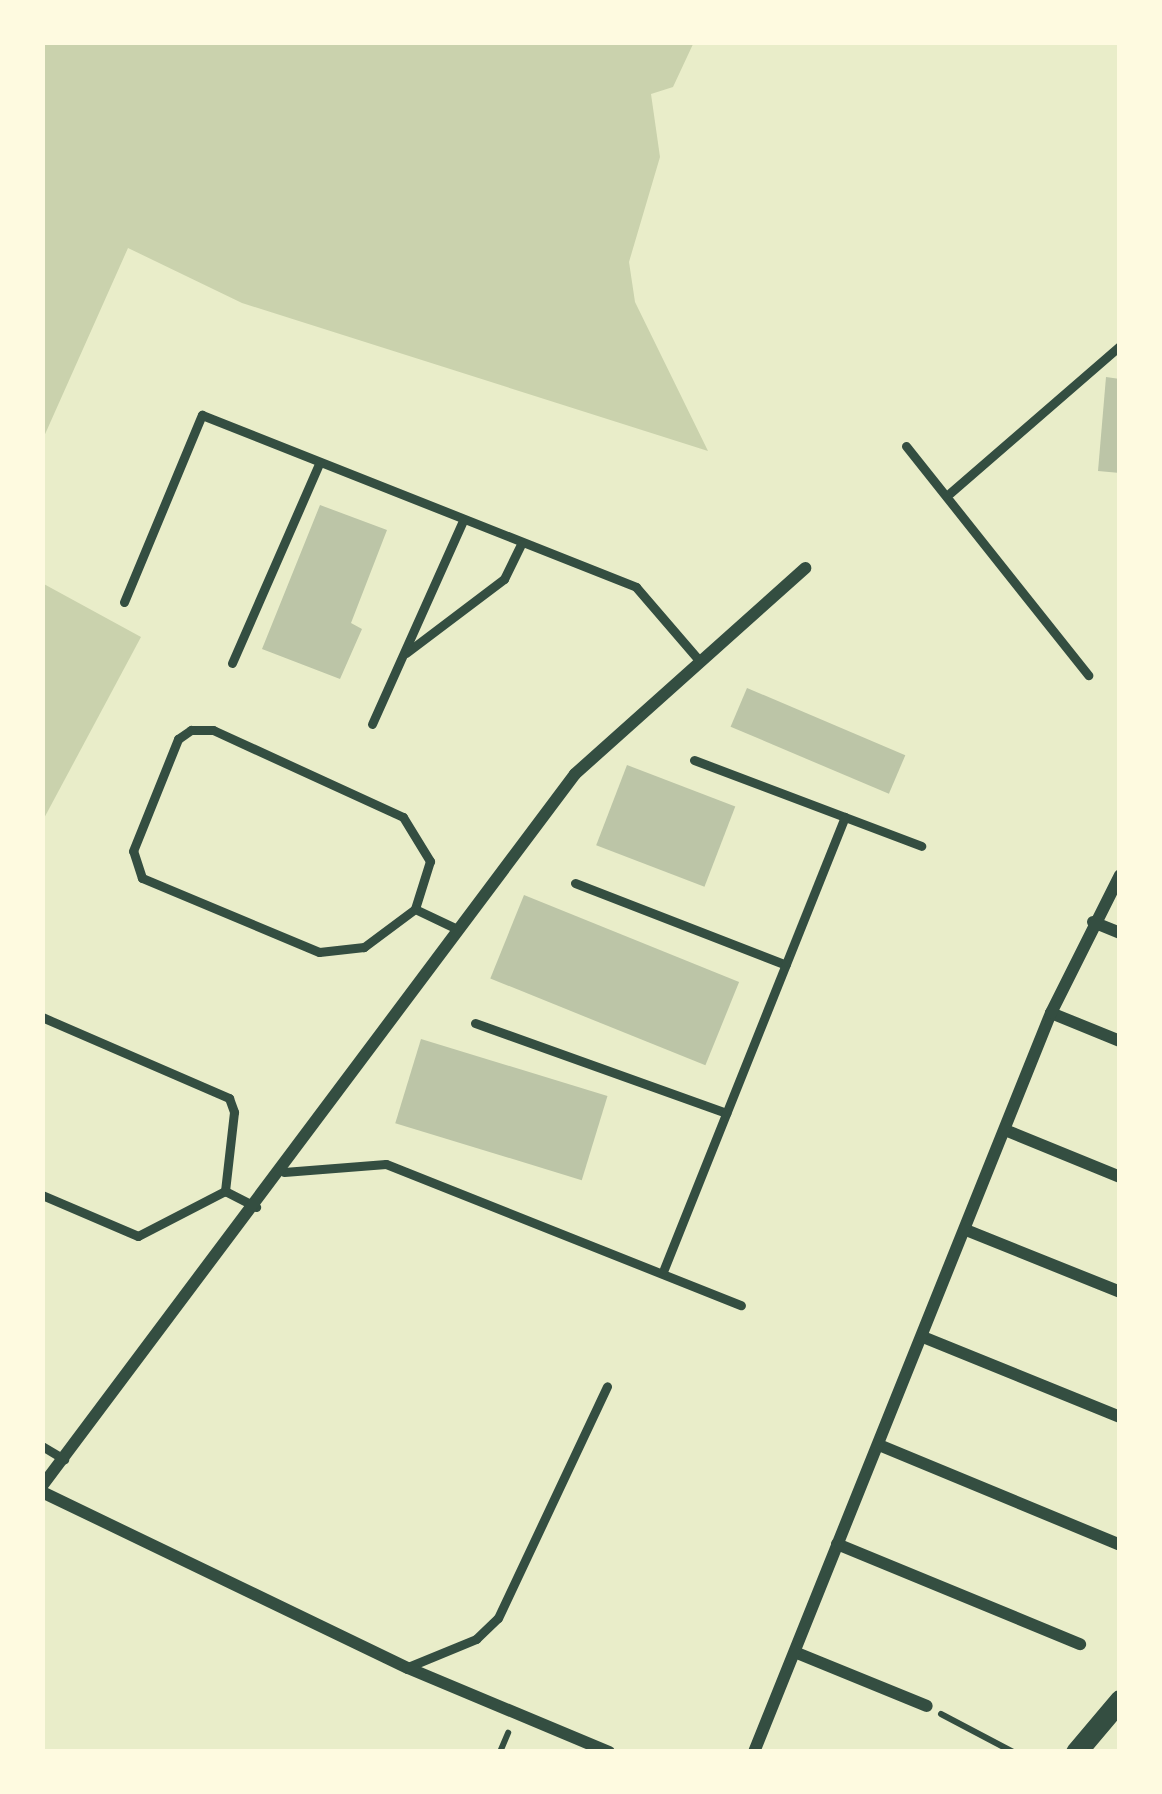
<!DOCTYPE html>
<style>
body{margin:0}
#map{position:relative;width:1162px;height:1794px;overflow:hidden;background:#e9edc9;font-family:Mulish,sans-serif}
div>[style]{position:absolute}
.green>*{inset:0;background:#cad2ad}
.building>*{inset:0;background:#bcc5a7;transform-origin:0 0}
.path>*{height:6px;margin:-3px;padding:0 3px;transform-origin:3px;border-radius:3px;background:#344e41}
.service>*{height:9px;margin:-4.5px;padding:0 4.5px;transform-origin:4.5px;border-radius:4.5px;background:#344e41}
.minor>*{height:12px;margin:-6px;padding:0 6px;transform-origin:6px;border-radius:6px;background:#344e41}
.tertiary>*{height:21px;margin:-10.5px;padding:0 10.5px;transform-origin:10.5px;border-radius:10.5px;background:#344e41}
span{translate:-50% -50%;white-space:nowrap;text-align:center;line-height:1.15;-webkit-text-stroke:12px #fefae0;paint-order:stroke}
.frame{position:absolute;inset:0;border:45px solid #fefae0;pointer-events:none}
</style>
<div id="map">
<div class="green">
<i style="clip-path:polygon(42px 42px,694px 42px,673px 87px,651px 94px,660px 157px,629px 262px,635px 302px,708px 451px,242px 303px,128px 248px,42px 441px)"></i>
<i style="clip-path:polygon(42px 583px,141px 637px,42px 822px)"></i>
</div>
<div class="building">
<i style="clip-path:polygon(1106px 377px,1120px 379px,1120px 473px,1098px 471px)"></i>
<i style="clip-path:polygon(320px 505px,387px 530px,351px 623px,362px 629px,340px 679px,262px 649px)"></i>
<i style="left:747px;top:688px;width:172px;height:42px;rotate:23deg"></i>
<i style="left:627px;top:765px;width:116px;height:86px;rotate:21deg"></i>
<i style="left:524px;top:895px;width:232px;height:90px;rotate:22deg"></i>
<i style="left:421px;top:1039px;width:195px;height:88px;rotate:17deg"></i>
</div>
<div class="path">
<i style="left:941px;top:1714px;width:81px;rotate:27.8deg"></i>
<i style="left:500px;top:1752px;width:21px;rotate:-67deg"></i>
</div>
<div class="service">
<i style="left:906px;top:446px;width:293px;rotate:51.5deg"></i>
<i style="left:950px;top:493px;width:225px;rotate:-40.9deg"></i>
<i style="left:124px;top:602px;width:203px;rotate:-67.4deg"></i>
<i style="left:202px;top:415px;width:467px;rotate:21.6deg"></i>
<i style="left:636px;top:587px;width:95px;rotate:49.3deg"></i>
<i style="left:406px;top:653px;width:123px;rotate:-37.1deg"></i>
<i style="left:504px;top:579px;width:39px;rotate:-64deg"></i>
<i style="left:232px;top:663px;width:219px;rotate:-66.4deg"></i>
<i style="left:372px;top:724px;width:222px;rotate:-65.9deg"></i>
<i style="left:191px;top:730px;width:22px"></i>
<i style="left:213px;top:730px;width:209px;rotate:24.6deg"></i>
<i style="left:403px;top:817px;width:52px;rotate:58.5deg"></i>
<i style="left:430px;top:861px;width:50px;rotate:107.4deg"></i>
<i style="left:415px;top:909px;width:64px;rotate:143.3deg"></i>
<i style="left:364px;top:947px;width:45px;rotate:173.7deg"></i>
<i style="left:319px;top:952px;width:192px;rotate:-157.3deg"></i>
<i style="left:142px;top:878px;width:28px;rotate:-108deg"></i>
<i style="left:133px;top:851px;width:121px;rotate:-68.1deg"></i>
<i style="left:178px;top:739px;width:16px;rotate:-35deg"></i>
<i style="left:694px;top:760px;width:243px;rotate:20.7deg"></i>
<i style="left:575px;top:883px;width:226px;rotate:21.2deg"></i>
<i style="left:415px;top:909px;width:44px;rotate:25.4deg"></i>
<i style="left:42px;top:1017px;width:204px;rotate:23.4deg"></i>
<i style="left:229px;top:1098px;width:15px;rotate:70deg"></i>
<i style="left:234px;top:1112px;width:80px;rotate:96.5deg"></i>
<i style="left:225px;top:1191px;width:98px;rotate:152.7deg"></i>
<i style="left:138px;top:1236px;width:104px;rotate:-156.9deg"></i>
<i style="left:475px;top:1023px;width:267px;rotate:19.7deg"></i>
<i style="left:284px;top:1172px;width:102px;rotate:-4.5deg"></i>
<i style="left:386px;top:1164px;width:382px;rotate:21.7deg"></i>
<i style="left:225px;top:1191px;width:35px;rotate:27deg"></i>
<i style="left:664px;top:1269px;width:487px;rotate:-68.2deg"></i>
<i style="left:42px;top:1446px;width:26px;rotate:31deg"></i>
<i style="left:408px;top:1667px;width:74px;rotate:-22.4deg"></i>
<i style="left:476px;top:1639px;width:30px;rotate:-44deg"></i>
<i style="left:498px;top:1618px;width:256px;rotate:-64.8deg"></i>
</div>
<div class="minor">
<i style="left:1093px;top:922px;width:29px;rotate:22deg"></i>
<i style="left:1051px;top:1013px;width:74px;rotate:22.1deg"></i>
<i style="left:1005px;top:1130px;width:124px;rotate:22.2deg"></i>
<i style="left:966px;top:1230px;width:166px;rotate:21.9deg"></i>
<i style="left:923px;top:1337px;width:213px;rotate:22.1deg"></i>
<i style="left:879px;top:1445px;width:261px;rotate:22.5deg"></i>
<i style="left:42px;top:1486px;width:889px;rotate:-53.18deg"></i>
<i style="left:575px;top:774px;width:309px;rotate:-41.8deg"></i>
<i style="left:42px;top:1492px;width:406px;rotate:25.7deg"></i>
<i style="left:408px;top:1668px;width:218px;rotate:22.7deg"></i>
<i style="left:837px;top:1544px;width:263px;rotate:22.4deg"></i>
<i style="left:797px;top:1653px;width:140px;rotate:22.2deg"></i>
<i style="left:754px;top:1752px;width:796px;rotate:-68.11deg"></i>
<i style="left:1051px;top:1013px;width:154px;rotate:-63.4deg"></i>
</div>
<div class="tertiary">
<i style="left:1076px;top:1752px;width:68px;rotate:-49.8deg"></i>
</div>
<div class="frame"></div>
</div>
